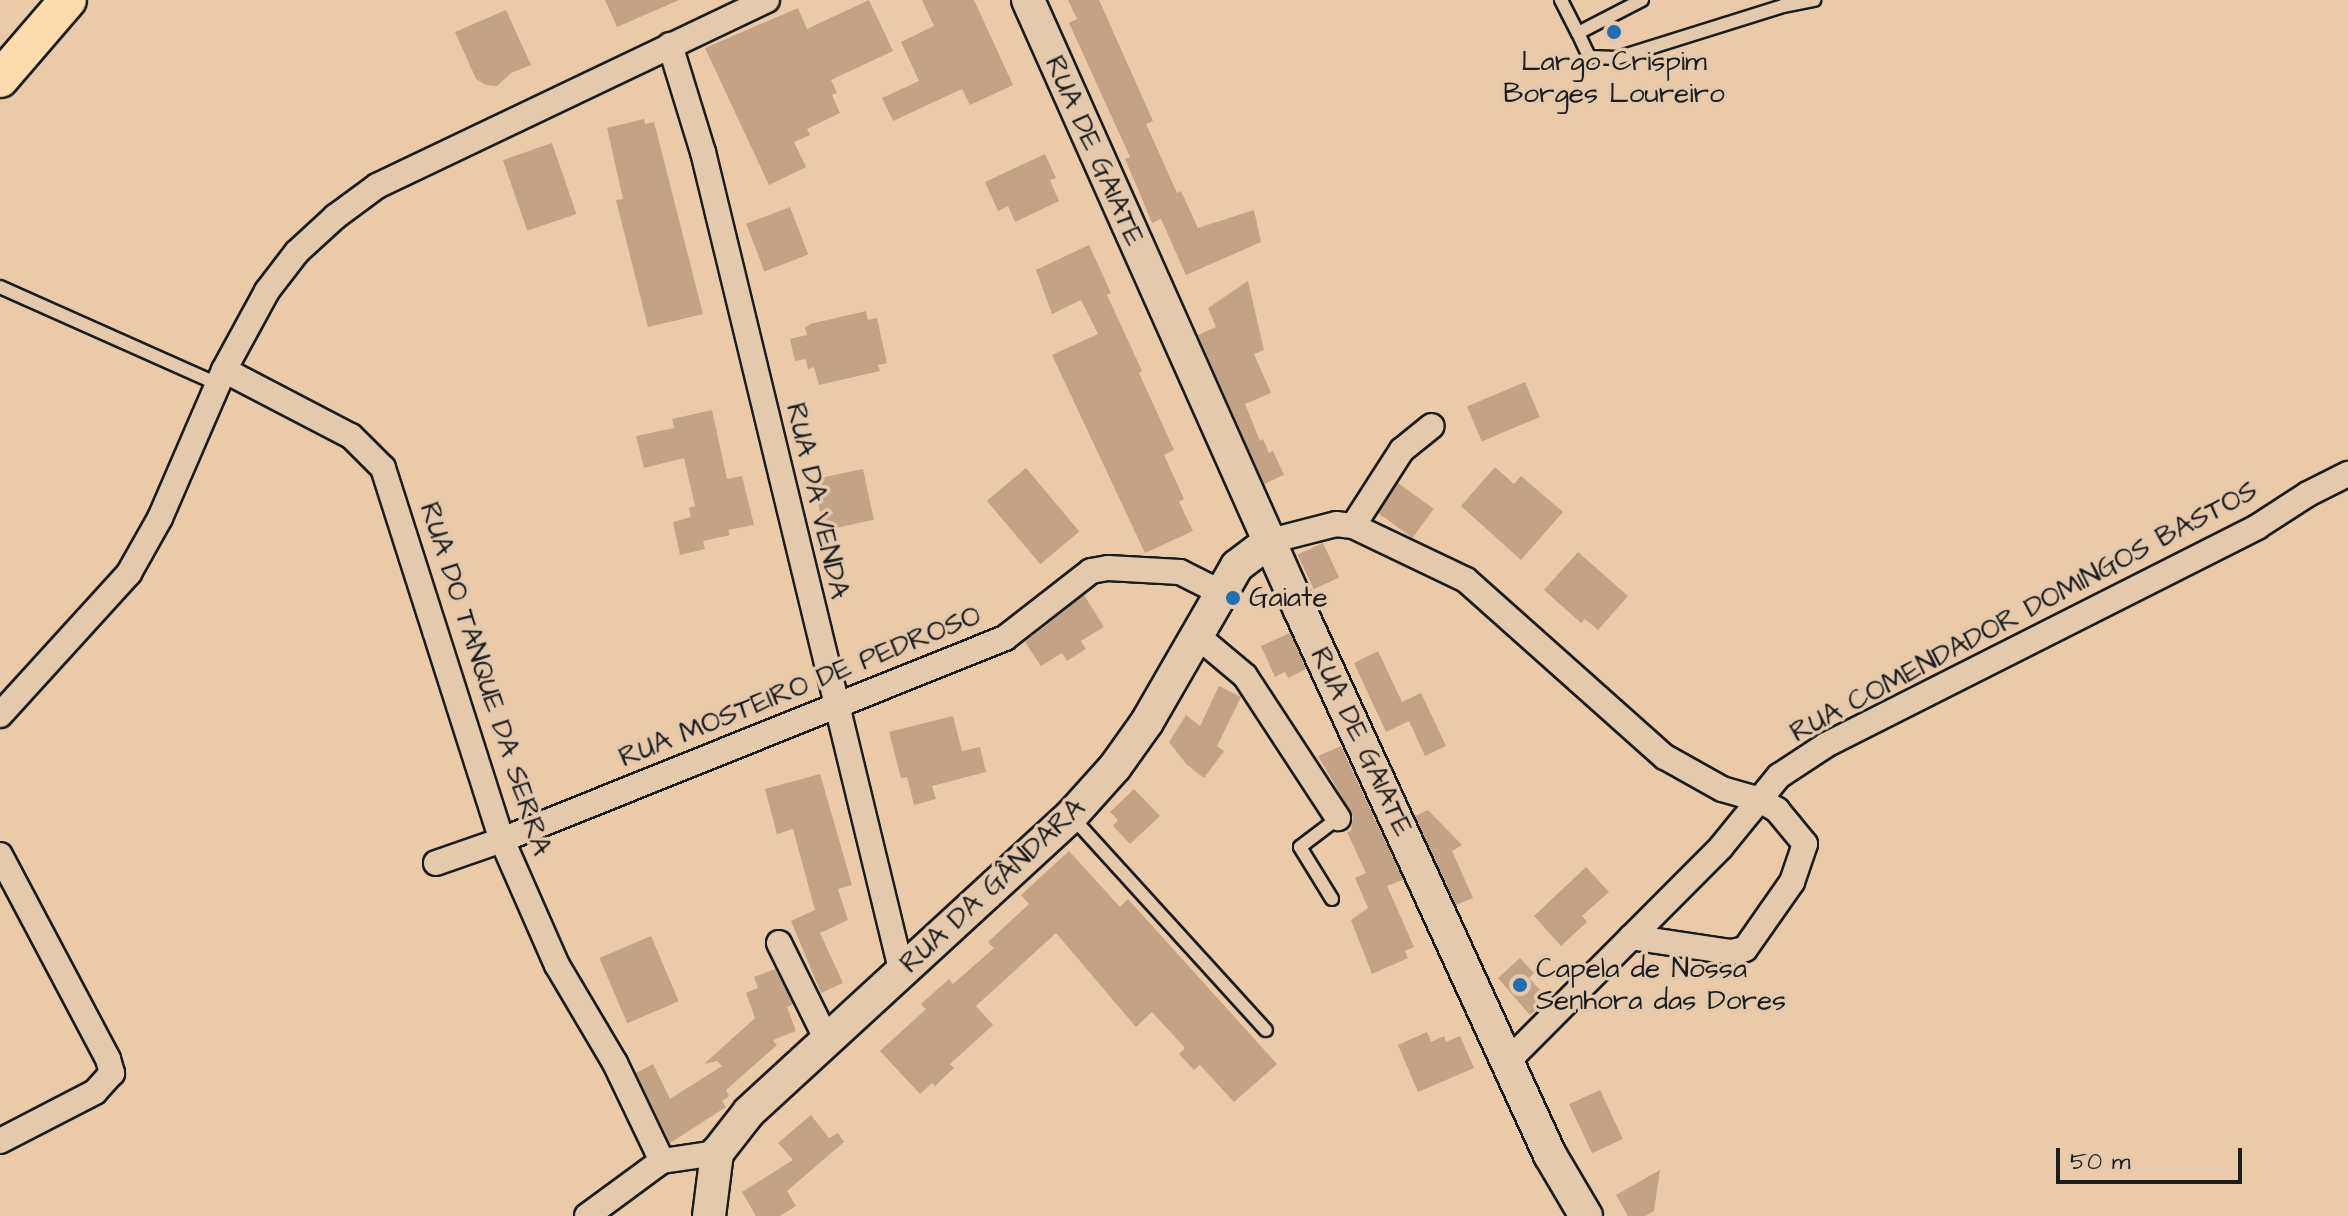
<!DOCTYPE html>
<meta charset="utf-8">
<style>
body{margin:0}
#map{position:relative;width:2348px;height:1216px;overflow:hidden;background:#ebcaaa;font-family:"Architects Daughter",sans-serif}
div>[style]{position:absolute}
.building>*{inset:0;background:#c3a286;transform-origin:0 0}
.roads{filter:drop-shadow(2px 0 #1c1c1c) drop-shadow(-2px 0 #1c1c1c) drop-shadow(0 2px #1c1c1c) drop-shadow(0 -2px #1c1c1c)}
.lane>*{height:12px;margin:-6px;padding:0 6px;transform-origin:6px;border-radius:6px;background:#e5c9ac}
.street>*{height:24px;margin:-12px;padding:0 12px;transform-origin:12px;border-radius:12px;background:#e5c9ac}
.secondary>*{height:32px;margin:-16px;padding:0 16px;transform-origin:16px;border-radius:16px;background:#e5c9ac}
.primary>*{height:36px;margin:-18px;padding:0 18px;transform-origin:18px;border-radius:18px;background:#fcdcac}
.dots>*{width:22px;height:22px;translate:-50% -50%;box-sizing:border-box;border:4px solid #e5c9ac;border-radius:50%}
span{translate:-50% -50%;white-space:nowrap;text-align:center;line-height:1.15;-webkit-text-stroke:7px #e5c9ac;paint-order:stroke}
.poi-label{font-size:28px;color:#1c1c1c}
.left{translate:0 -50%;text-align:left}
.street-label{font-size:28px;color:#1c1c1c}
.scale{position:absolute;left:2056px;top:1148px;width:186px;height:36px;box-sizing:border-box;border:4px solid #1c1c1c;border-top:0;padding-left:10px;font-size:24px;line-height:28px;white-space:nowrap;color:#1c1c1c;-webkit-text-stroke:6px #e5c9ac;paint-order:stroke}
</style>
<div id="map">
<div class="building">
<i style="clip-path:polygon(605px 0,679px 0,617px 27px)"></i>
<i style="clip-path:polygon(869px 0,893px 51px,831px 80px,837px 93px,832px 95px,840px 113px,807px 129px,810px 135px,794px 142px,806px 167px,769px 185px,705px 48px,798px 8px,807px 29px)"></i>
<i style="clip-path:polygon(922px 0,974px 0,1013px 85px,970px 105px,962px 89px,893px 121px,882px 98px,919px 81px,901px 42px,934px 26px)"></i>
<i style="clip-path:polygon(1068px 0,1099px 0,1153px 121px,1146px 124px,1177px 193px,1181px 191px,1198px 228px,1254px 210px,1261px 242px,1186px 275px,1161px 219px,1152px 223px,1140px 194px,1125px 159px,1130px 157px,1069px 23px,1077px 19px)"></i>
<i style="clip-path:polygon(506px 10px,531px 65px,511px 73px,497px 86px,486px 85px,476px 79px,455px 32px)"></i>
<i style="clip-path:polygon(644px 119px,645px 124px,654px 122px,703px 314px,648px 327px,616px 200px,623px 199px,607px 128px)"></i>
<i style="left:552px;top:143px;width:75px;height:52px;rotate:71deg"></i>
<i style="clip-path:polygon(1045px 154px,1056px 178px,1050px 180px,1059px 201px,1015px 222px,1008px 206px,998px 211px,985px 182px)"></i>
<i style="left:790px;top:207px;width:51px;height:47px;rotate:69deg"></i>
<i style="clip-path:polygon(1089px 245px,1111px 293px,1107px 295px,1142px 371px,1139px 373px,1174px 450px,1164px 455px,1184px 499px,1179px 502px,1193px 531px,1145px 553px,1052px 355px,1098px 334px,1081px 300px,1052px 314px,1036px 270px)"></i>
<i style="clip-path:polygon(1248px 281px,1264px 350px,1254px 354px,1271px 393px,1245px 404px,1260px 441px,1263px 439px,1269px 453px,1273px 451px,1284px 475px,1264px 484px,1198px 335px,1216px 327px,1208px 308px)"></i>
<i style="clip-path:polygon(866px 311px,868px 320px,877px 318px,887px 363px,878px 365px,880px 371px,819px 385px,814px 367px,808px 369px,806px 359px,795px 361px,790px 339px,807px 335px,805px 328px,810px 324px)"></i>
<i style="left:1525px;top:382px;width:38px;height:63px;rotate:67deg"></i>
<i style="clip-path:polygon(712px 410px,727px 479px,742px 476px,754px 525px,728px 530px,730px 535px,703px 541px,705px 549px,680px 555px,673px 522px,691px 517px,689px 508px,695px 506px,684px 458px,644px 468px,636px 436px,674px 428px,672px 419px)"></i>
<i style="clip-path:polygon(1495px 467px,1514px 484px,1521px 476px,1563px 512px,1521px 560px,1461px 506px)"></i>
<i style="left:1026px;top:468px;width:83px;height:51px;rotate:50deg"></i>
<i style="left:863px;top:469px;width:52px;height:51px;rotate:78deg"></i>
<i style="left:1398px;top:483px;width:44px;height:36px;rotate:36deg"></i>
<i style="left:1323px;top:543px;width:38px;height:28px;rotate:65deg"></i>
<i style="clip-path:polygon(1578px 552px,1628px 596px,1598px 630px,1585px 619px,1581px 623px,1544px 590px)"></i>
<i style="clip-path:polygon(1084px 595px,1104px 627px,1081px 641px,1086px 649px,1067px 661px,1062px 653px,1041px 666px,1025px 642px)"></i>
<i style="clip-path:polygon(1290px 633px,1306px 669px,1288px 678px,1285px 672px,1275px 677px,1261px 646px)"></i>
<i style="clip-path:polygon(1378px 651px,1402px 702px,1421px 693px,1446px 746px,1425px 756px,1409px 721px,1386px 732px,1354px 663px)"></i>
<i style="clip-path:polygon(1219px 686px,1241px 697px,1217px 746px,1224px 751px,1204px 778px,1187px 765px,1169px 742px,1186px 715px,1200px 726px)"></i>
<i style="clip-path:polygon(953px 716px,962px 751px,980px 747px,986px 772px,932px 786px,936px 799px,914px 805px,907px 777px,901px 778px,889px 732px)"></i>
<i style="clip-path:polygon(1341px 746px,1403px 880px,1387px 886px,1414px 947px,1405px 951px,1408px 958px,1372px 974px,1351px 920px,1368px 908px,1355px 878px,1366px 873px,1347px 832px,1351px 831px,1353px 816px,1318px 756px)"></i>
<i style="clip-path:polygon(820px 774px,852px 885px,838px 889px,848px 920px,820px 933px,843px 983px,821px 993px,791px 921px,815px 910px,793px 829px,777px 834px,765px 789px)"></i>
<i style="clip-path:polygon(1134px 789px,1160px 816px,1130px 844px,1113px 826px,1118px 820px,1110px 812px)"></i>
<i style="clip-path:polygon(1428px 810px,1462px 845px,1452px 851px,1473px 898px,1456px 905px,1415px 816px)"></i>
<i style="clip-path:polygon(1069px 851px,1120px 907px,1128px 899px,1277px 1064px,1234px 1102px,1200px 1065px,1194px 1070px,1179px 1054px,1185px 1048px,1152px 1012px,1136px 1027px,1056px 933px,976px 1006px,993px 1025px,950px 1064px,954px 1068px,935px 1086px,932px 1083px,920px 1094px,880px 1051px,926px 1009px,921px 1004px,949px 979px,953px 984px,994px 948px,988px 942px,1029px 904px,1021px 895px)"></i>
<i style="clip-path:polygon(1586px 867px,1609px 892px,1582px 916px,1587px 922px,1561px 946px,1534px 916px)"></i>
<i style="left:651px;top:936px;width:71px;height:56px;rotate:67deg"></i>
<i style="clip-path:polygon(1520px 958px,1534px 973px,1529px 978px,1549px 999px,1530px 1015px,1498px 978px)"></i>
<i style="clip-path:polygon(775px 969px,793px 1004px,787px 1007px,796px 1031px,773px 1040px,777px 1045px,726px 1090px,729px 1096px,722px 1101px,726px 1107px,670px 1143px,636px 1073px,653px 1064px,670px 1099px,722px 1066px,717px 1061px,704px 1064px,755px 1018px,746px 993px,758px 988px,754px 977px)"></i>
<i style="clip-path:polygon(1427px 1032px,1431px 1042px,1444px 1036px,1446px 1042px,1460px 1036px,1474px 1068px,1418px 1092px,1398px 1045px)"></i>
<i style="left:1600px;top:1090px;width:54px;height:34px;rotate:65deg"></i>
<i style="clip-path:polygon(811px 1115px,829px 1138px,838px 1133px,844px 1142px,787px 1191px,796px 1206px,780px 1216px,756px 1216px,742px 1192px,793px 1160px,778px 1143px)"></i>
<i style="clip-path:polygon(1660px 1170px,1654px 1211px,1645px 1216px,1628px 1216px,1616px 1195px)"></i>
</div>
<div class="roads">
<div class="lane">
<i style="left:1561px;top:0;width:37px;rotate:63deg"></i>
<i style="left:1578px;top:33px;width:72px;rotate:-27.3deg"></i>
<i style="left:1578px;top:33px;width:26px;rotate:65deg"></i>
<i style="left:1589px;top:57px;width:28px;rotate:2deg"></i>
<i style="left:1617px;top:58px;width:174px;rotate:-17.4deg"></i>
<i style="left:1783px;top:6px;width:32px;rotate:-11deg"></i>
<i style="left:0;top:287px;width:239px;rotate:24deg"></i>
<i style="left:1072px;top:817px;width:288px;rotate:47.7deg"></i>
<i style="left:1332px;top:899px;width:61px;rotate:-121.6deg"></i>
<i style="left:1300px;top:847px;width:48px;rotate:-37.3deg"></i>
</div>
<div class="street">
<i style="left:670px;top:45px;width:112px;rotate:72.9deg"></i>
<i style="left:703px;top:152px;width:845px;rotate:76.38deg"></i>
<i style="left:224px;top:370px;width:143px;rotate:27.5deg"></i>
<i style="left:351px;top:436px;width:45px;rotate:45deg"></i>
<i style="left:383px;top:468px;width:391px;rotate:72.3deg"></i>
<i style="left:502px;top:840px;width:137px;rotate:66.3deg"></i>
<i style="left:557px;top:965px;width:114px;rotate:59.4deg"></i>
<i style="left:615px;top:1063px;width:109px;rotate:64.4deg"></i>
<i style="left:1353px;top:526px;width:90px;rotate:-57.2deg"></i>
<i style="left:1402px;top:450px;width:38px;rotate:-39deg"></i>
<i style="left:1270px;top:541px;width:68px;rotate:-14.4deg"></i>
<i style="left:1336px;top:524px;width:17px;rotate:7deg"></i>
<i style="left:1353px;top:526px;width:125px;rotate:25.5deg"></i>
<i style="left:1466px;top:580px;width:266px;rotate:41.7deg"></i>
<i style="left:1665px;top:757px;width:65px;rotate:29.3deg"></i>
<i style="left:1722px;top:789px;width:40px;rotate:16deg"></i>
<i style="left:1760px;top:800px;width:20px;rotate:30deg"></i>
<i style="left:1777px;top:810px;width:44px;rotate:50.5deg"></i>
<i style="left:1805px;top:844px;width:40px;rotate:108.9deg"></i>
<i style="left:1792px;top:882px;width:82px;rotate:125deg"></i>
<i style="left:1745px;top:949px;width:14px;rotate:168deg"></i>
<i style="left:1731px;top:952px;width:101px;rotate:-171.5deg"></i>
<i style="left:1195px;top:634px;width:65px;rotate:40deg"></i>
<i style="left:1245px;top:676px;width:170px;rotate:56.8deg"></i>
<i style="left:0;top:715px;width:192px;rotate:-47.7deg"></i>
<i style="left:129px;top:573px;width:63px;rotate:-60.6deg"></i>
<i style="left:160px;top:518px;width:161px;rotate:-66.6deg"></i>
<i style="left:224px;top:370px;width:90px;rotate:-61.4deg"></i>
<i style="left:267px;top:291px;width:49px;rotate:-52.4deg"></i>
<i style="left:297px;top:252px;width:52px;rotate:-42.6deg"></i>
<i style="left:335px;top:217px;width:52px;rotate:-36.4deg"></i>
<i style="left:377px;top:186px;width:432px;rotate:-25.5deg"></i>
<i style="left:0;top:855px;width:231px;rotate:62.1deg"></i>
<i style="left:108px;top:1059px;width:15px;rotate:74deg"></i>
<i style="left:112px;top:1073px;width:25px;rotate:132deg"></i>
<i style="left:95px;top:1092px;width:107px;rotate:152.7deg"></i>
<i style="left:436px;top:863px;width:70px;rotate:-19.2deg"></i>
<i style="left:502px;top:840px;width:542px;rotate:-21.88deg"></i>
<i style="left:1005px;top:638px;width:109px;rotate:-37.9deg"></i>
<i style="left:1091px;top:571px;width:17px;rotate:-10deg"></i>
<i style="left:1108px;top:568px;width:72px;rotate:3.2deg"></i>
<i style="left:1180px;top:572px;width:45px;rotate:26.6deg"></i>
<i style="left:779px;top:943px;width:110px;rotate:63.7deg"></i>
<i style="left:1507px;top:1062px;width:303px;rotate:-45.1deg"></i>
<i style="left:1721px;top:847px;width:92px;rotate:-50.8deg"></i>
<i style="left:1779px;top:776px;width:56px;rotate:-33.4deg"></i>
<i style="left:1826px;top:745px;width:483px;rotate:-26.8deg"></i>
<i style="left:2257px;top:527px;width:61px;rotate:-32.9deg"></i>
<i style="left:2308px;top:494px;width:45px;rotate:-26.6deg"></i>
<i style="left:587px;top:1216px;width:93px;rotate:-36.3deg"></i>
<i style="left:662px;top:1161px;width:56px;rotate:-8.3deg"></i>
</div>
<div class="secondary">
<i style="left:1028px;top:0;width:668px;rotate:65.97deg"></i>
<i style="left:1300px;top:610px;width:600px;rotate:65.36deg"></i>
<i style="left:1550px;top:1155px;width:71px;rotate:59.5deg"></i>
<i style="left:709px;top:1216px;width:64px;rotate:-82.8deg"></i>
<i style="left:717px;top:1153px;width:52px;rotate:-52deg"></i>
<i style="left:749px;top:1112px;width:437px;rotate:-42.6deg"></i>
<i style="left:1071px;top:816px;width:66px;rotate:-48.1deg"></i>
<i style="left:1115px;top:767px;width:55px;rotate:-54.6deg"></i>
<i style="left:1147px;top:722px;width:180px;rotate:-60deg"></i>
<i style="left:1237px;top:566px;width:41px;rotate:-37.1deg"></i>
</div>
<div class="primary">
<i style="left:0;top:79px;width:104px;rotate:-49.3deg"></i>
</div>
</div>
<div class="dots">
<i style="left:1614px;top:32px;background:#1f6fb2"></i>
<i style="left:1233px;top:598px;background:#1f6fb2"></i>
<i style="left:1520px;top:985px;background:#1f6fb2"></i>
</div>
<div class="poi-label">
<span style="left:1614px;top:78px">Largo Crispim<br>Borges Loureiro</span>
<span class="left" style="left:1249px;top:598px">Gaiate</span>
<span class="left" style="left:1536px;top:985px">Capela de Nossa<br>Senhora das Dores</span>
</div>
<div class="street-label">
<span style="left:1094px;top:151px;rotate:66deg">RUA DE GAIATE</span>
<span style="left:817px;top:501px;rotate:77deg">RUA DA VENDA</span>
<span style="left:2024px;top:612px;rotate:-28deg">RUA COMENDADOR DOMINGOS BASTOS</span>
<span style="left:485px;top:679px;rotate:72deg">RUA DO TANQUE DA SERRA</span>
<span style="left:800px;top:687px;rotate:-22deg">RUA MOSTEIRO DE PEDROSO</span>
<span style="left:1361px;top:742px;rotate:65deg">RUA DE GAIATE</span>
<span style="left:993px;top:886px;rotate:-43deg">RUA DA GÂNDARA</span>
</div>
<div class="scale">50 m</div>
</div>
